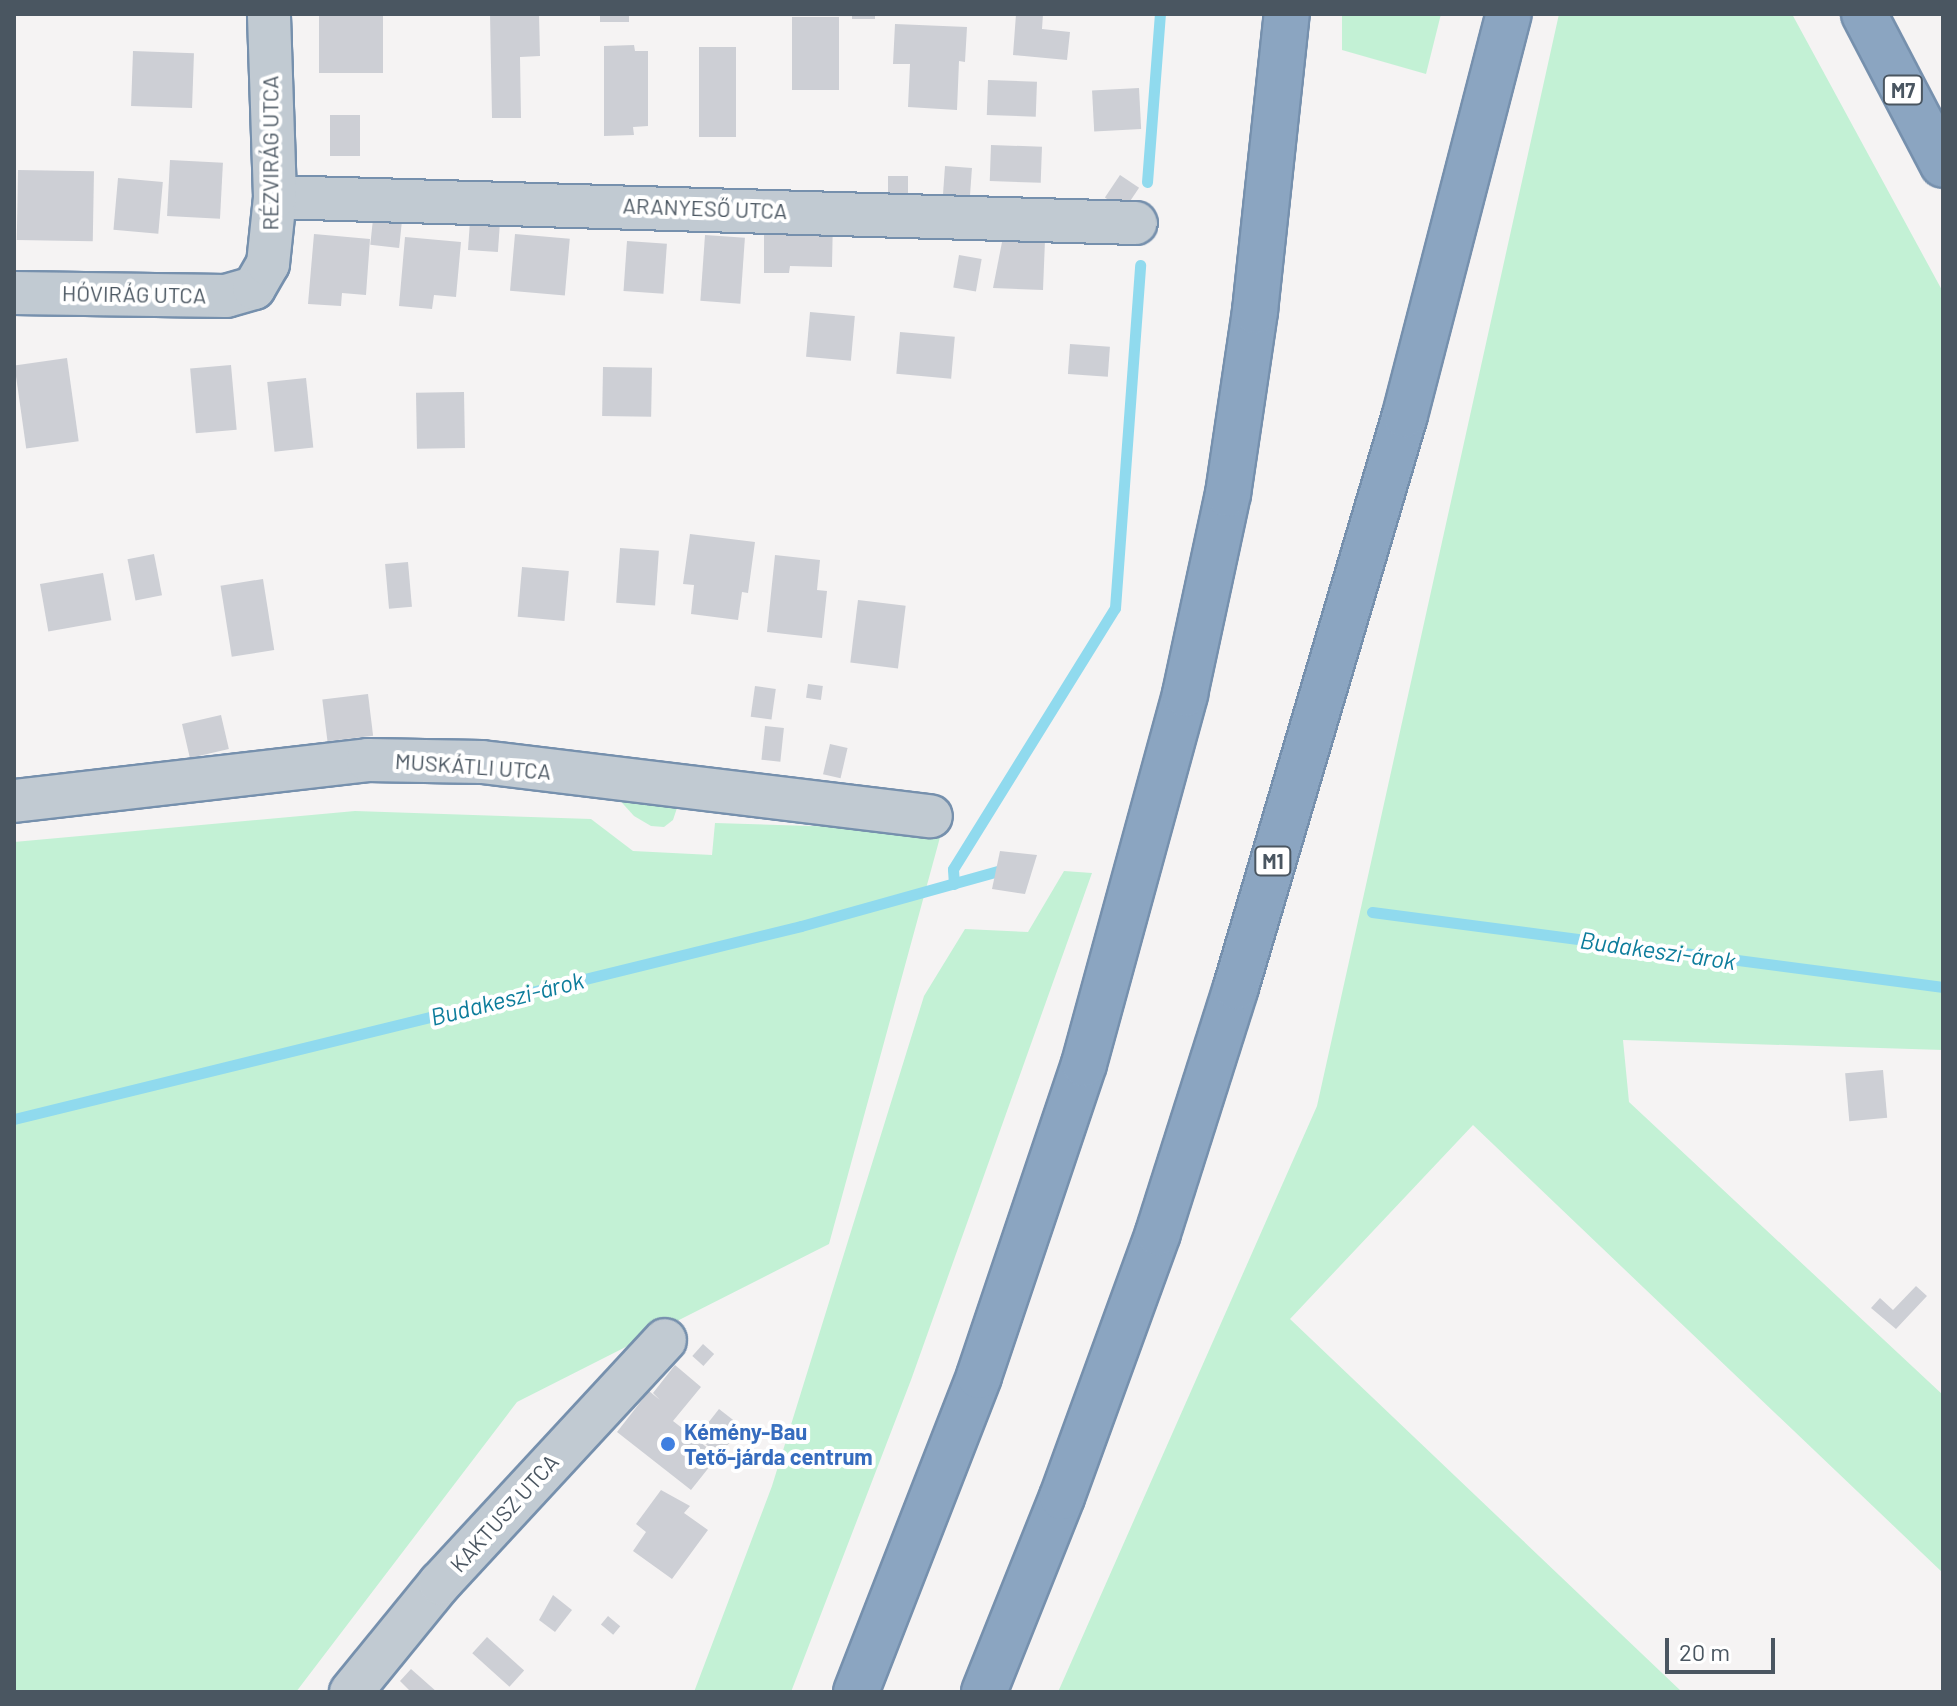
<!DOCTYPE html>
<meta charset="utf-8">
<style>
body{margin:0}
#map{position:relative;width:1957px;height:1706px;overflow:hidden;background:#f5f3f3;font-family:Barlow,sans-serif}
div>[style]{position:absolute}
.green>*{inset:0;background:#c3f1d5}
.stream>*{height:11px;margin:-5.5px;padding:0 5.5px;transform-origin:5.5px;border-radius:5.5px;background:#90daee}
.building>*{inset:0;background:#cdcfd5;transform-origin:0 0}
.roads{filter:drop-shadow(2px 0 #7690ad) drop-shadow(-2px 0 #7690ad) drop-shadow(0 2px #7690ad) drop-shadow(0 -2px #7690ad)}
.street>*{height:42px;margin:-21px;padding:0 21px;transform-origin:21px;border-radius:21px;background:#c1cad2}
.highway>*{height:44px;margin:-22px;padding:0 22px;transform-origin:22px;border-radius:22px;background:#8ba5c1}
.dots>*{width:22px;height:22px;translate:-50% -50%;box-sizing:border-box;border:4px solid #fff;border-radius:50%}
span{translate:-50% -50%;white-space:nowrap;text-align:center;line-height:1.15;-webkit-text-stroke:8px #fff;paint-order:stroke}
.shield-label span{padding:2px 6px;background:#fff;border:2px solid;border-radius:6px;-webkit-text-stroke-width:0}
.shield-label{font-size:20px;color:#4a5661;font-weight:700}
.street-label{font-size:22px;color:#4a5661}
.shop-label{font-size:22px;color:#366cbe;font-weight:700}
.left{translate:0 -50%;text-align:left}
.water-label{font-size:24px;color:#0c7c9b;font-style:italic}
.frame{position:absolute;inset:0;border:16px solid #4a5661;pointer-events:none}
.scale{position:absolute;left:1665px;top:1638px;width:110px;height:36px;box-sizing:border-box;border:4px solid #4a5661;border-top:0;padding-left:10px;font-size:24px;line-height:28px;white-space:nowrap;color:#4a5661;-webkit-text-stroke:6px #fff;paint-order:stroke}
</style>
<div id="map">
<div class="green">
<i style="clip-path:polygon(1342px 14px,1441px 14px,1426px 74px,1342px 50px)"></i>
<i style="clip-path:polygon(1559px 14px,1792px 14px,1943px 292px,1943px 1050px,1623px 1040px,1629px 1102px,1943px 1395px,1943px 1573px,1473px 1125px,1290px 1319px,1682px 1692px,1058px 1692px,1317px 1106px)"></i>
<i style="clip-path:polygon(606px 785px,672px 799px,677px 808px,673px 820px,664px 827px,651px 826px,634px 816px)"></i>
<i style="clip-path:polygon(355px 811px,591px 819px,633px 851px,712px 855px,715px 823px,942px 830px,829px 1244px,517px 1402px,296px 1692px,14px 1692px,14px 842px)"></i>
<i style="clip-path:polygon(1064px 871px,1092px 873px,911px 1380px,791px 1692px,694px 1692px,772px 1486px,924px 996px,965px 929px,1028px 932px)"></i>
</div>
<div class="stream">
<i style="left:1147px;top:182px;width:169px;rotate:-85.6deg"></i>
<i style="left:954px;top:884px;width:15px;rotate:-94deg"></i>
<i style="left:953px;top:869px;width:307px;rotate:-58.2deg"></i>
<i style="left:1115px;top:608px;width:344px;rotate:-85.8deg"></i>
<i style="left:1372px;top:912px;width:576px;rotate:7.48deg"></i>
<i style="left:14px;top:1119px;width:810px;rotate:-13.78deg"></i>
<i style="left:801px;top:926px;width:205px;rotate:-15.6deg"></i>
</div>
<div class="building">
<i style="left:319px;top:14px;width:64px;height:59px"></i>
<i style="clip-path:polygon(490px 14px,539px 14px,540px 56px,520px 57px,521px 118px,492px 118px)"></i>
<i style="left:600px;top:14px;width:29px;height:8px"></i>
<i style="left:852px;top:14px;width:23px;height:5px"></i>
<i style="clip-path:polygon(1016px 14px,1043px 14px,1042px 29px,1070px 32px,1067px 60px,1013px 55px)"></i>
<i style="left:792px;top:17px;width:47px;height:73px"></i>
<i style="clip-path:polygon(895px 24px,967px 27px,965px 62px,959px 61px,957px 110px,908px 107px,910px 64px,893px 64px)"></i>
<i style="clip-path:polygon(634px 45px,635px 51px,648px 51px,648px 126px,633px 127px,634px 135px,604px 136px,604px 46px)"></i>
<i style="left:699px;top:47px;width:37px;height:90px"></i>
<i style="left:133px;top:51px;width:61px;height:55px;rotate:2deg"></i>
<i style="left:988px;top:80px;width:49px;height:35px;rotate:2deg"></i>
<i style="left:1139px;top:88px;width:41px;height:47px;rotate:87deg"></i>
<i style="left:330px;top:115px;width:30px;height:41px"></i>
<i style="left:991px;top:145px;width:51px;height:36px;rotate:2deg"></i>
<i style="left:170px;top:160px;width:53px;height:56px;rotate:3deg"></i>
<i style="left:945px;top:166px;width:27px;height:33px;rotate:4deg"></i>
<i style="left:18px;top:170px;width:76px;height:70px;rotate:1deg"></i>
<i style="left:1120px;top:175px;width:23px;height:27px;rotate:34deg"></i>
<i style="left:888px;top:176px;width:20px;height:19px"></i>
<i style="left:118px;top:178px;width:45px;height:52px;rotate:5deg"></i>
<i style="clip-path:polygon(833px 217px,832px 267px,790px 266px,789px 273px,764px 273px,764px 233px,790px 234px)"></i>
<i style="left:373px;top:219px;width:29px;height:26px;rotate:6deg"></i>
<i style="left:470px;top:221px;width:30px;height:29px;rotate:4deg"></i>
<i style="clip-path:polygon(314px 234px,370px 239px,366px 295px,342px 293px,341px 306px,308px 304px)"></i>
<i style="left:515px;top:234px;width:55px;height:57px;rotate:5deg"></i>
<i style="left:705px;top:235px;width:40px;height:66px;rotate:4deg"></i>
<i style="clip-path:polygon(405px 237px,461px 242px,456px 297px,434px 295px,432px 309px,399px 306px)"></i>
<i style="clip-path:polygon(1003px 237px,1045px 240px,1043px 290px,993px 288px)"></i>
<i style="left:627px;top:241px;width:40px;height:50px;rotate:4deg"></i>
<i style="left:959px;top:255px;width:23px;height:33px;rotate:10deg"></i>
<i style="left:810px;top:312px;width:45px;height:45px;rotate:5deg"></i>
<i style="left:900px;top:332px;width:55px;height:42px;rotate:5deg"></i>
<i style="left:1070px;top:344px;width:40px;height:30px;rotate:4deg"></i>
<i style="left:67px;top:358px;width:84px;height:53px;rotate:82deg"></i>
<i style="left:231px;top:365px;width:65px;height:41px;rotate:85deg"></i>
<i style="left:603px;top:367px;width:49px;height:49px;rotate:1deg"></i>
<i style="left:306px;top:378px;width:70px;height:39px;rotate:84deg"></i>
<i style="left:464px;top:392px;width:56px;height:48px;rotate:89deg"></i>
<i style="clip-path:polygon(690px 534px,755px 542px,748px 593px,742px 592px,738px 620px,691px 614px,694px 585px,683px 584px)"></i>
<i style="left:620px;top:548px;width:39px;height:55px;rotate:4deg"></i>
<i style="left:154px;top:554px;width:42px;height:27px;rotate:79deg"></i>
<i style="clip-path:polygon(775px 555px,820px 560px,817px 590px,827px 591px,822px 638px,767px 632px)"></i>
<i style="left:408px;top:562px;width:45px;height:23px;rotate:85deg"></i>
<i style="left:522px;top:567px;width:47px;height:50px;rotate:5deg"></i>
<i style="left:103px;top:573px;width:48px;height:64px;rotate:80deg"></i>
<i style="left:263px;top:579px;width:72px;height:43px;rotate:81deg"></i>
<i style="left:858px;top:600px;width:48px;height:63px;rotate:7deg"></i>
<i style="left:808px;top:684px;width:15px;height:14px;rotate:8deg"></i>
<i style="left:755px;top:686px;width:21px;height:31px;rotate:8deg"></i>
<i style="left:368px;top:694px;width:42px;height:46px;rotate:83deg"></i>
<i style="left:221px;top:715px;width:35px;height:40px;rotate:77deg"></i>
<i style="left:765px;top:726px;width:19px;height:34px;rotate:6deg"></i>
<i style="left:830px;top:744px;width:18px;height:31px;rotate:13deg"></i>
<i style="clip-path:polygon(1000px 851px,1037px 855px,1025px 894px,992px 889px)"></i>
<i style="left:1883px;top:1070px;width:48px;height:38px;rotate:85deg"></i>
<i style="clip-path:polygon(1916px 1286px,1927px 1296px,1896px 1329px,1871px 1308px,1880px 1298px,1893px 1310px)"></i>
<i style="left:703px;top:1344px;width:15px;height:16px;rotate:42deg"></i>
<i style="clip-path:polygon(675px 1365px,701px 1387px,673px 1421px,718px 1456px,691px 1490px,617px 1432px,649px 1391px,660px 1400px,653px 1393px)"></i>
<i style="left:719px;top:1409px;width:29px;height:36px;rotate:38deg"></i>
<i style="clip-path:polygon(661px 1490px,690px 1506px,684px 1513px,708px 1530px,672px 1579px,633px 1551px,646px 1532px,636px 1524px)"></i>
<i style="clip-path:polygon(553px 1595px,572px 1610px,555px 1632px,539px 1620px)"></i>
<i style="left:608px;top:1616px;width:16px;height:11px;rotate:40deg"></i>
<i style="left:487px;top:1637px;width:50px;height:22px;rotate:42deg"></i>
<i style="clip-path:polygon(411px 1669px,437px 1692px,411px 1692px,400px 1681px)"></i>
</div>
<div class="roads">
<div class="street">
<i style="left:275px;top:197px;width:861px;rotate:1.73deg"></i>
<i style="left:14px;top:293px;width:212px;rotate:0.8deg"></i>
<i style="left:226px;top:296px;width:29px;rotate:-16deg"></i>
<i style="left:254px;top:288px;width:28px;rotate:-60deg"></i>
<i style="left:268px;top:264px;width:67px;rotate:-84deg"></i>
<i style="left:275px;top:197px;width:183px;rotate:-91.9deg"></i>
<i style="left:14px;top:801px;width:356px;rotate:-6.6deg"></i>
<i style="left:368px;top:760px;width:114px;rotate:1deg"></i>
<i style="left:482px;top:762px;width:452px;rotate:6.9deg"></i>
<i style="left:351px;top:1692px;width:141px;rotate:-50.8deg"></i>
<i style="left:440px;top:1583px;width:331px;rotate:-47.2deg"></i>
</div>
<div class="highway">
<i style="left:1864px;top:14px;width:170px;rotate:62.4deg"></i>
<i style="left:856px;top:1692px;width:339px;rotate:-68.7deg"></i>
<i style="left:979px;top:1376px;width:329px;rotate:-71.4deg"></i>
<i style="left:1084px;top:1064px;width:384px;rotate:-74.7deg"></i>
<i style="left:1185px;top:694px;width:205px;rotate:-77.9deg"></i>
<i style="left:1228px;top:494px;width:185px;rotate:-81.6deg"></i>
<i style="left:1255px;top:311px;width:299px;rotate:-83.9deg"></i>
<i style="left:984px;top:1692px;width:210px;rotate:-68.2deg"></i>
<i style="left:1062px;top:1497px;width:281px;rotate:-70deg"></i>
<i style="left:1158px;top:1233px;width:258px;rotate:-72.4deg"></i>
<i style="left:1236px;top:987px;width:596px;rotate:-73.54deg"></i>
<i style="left:1405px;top:415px;width:414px;rotate:-75.5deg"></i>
</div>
</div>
<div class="dots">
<i style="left:668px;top:1444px;background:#3f7fe0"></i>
</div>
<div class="shield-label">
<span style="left:1903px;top:90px">M7</span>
<span style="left:1273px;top:861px">M1</span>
</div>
<div class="street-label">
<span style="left:270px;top:153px;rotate:-90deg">RÉZVIRÁG UTCA</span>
<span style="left:705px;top:208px;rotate:2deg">ARANYESŐ UTCA</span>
<span style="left:134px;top:294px;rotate:1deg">HÓVIRÁG UTCA</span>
<span style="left:473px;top:766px;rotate:4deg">MUSKÁTLI UTCA</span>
<span style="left:504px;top:1513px;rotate:-48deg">KAKTUSZ UTCA</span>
</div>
<div class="shop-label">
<span class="left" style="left:684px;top:1444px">Kémény-Bau<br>Tető-járda centrum</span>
</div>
<div class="water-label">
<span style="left:1658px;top:950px;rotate:8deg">Budakeszi-árok</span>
<span style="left:507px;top:998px;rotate:-14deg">Budakeszi-árok</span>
</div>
<div class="frame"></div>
<div class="scale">20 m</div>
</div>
